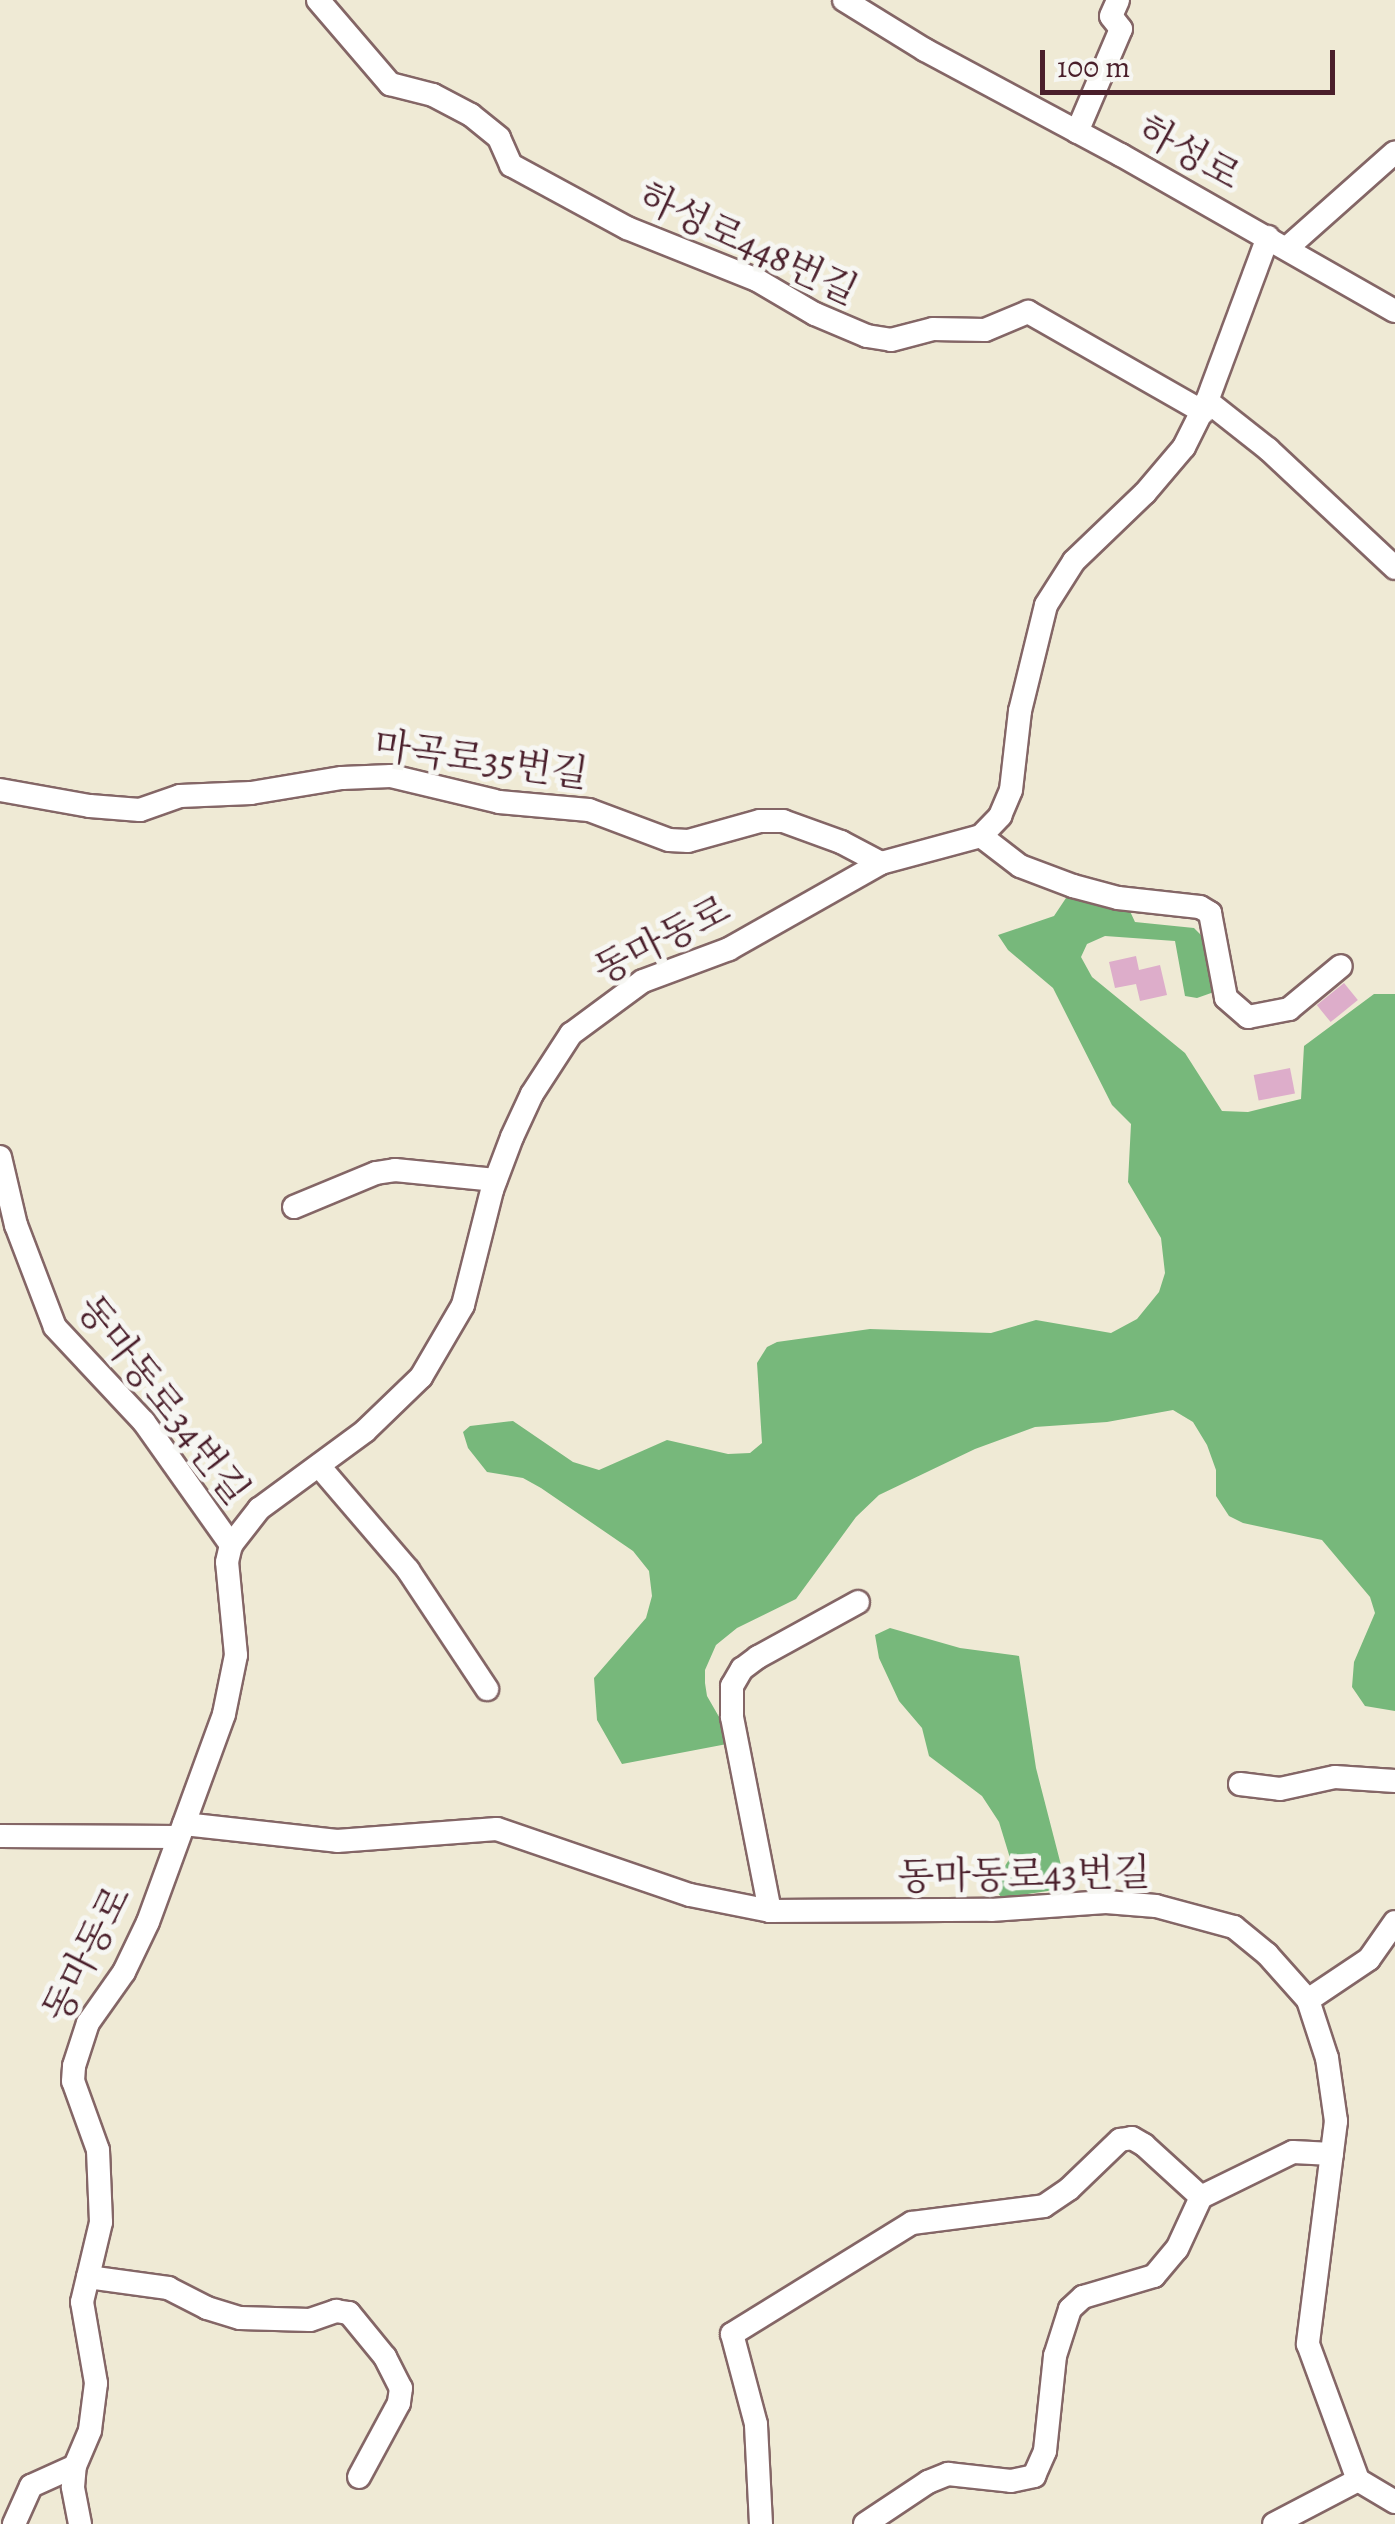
<!DOCTYPE html>
<meta charset="utf-8">
<style>
body{margin:0}
#map{position:relative;width:1395px;height:2524px;overflow:hidden;background:#efead5;font-family:Alegreya,"Noto Serif KR",serif}
div>[style]{position:absolute}
.forest>*{inset:0;background:#77b87b}
.building>*{inset:0;background:#ddadca;transform-origin:0 0}
.roads{filter:drop-shadow(2px 0 #846666) drop-shadow(-2px 0 #846666) drop-shadow(0 2px #846666) drop-shadow(0 -2px #846666)}
.minor>*{height:22px;margin:-11px;padding:0 11px;transform-origin:11px;border-radius:11px;background:#fff}
span{translate:-50% -50%;white-space:nowrap;text-align:center;line-height:1.15;-webkit-text-stroke:10px #f6f6f2;paint-order:stroke}
.street-label{font-size:38px;color:#4a1f2b}
.scale{position:absolute;left:1040px;top:50px;width:295px;height:45px;box-sizing:border-box;border:5px solid #4a1f2b;border-top:0;padding-left:12px;font-size:30px;line-height:35px;white-space:nowrap;color:#4a1f2b;-webkit-text-stroke:8px #f6f6f2;paint-order:stroke}
</style>
<div id="map">
<div class="forest">
<i style="clip-path:polygon(1068px 895px,1128px 907px,1135px 922px,1194px 928px,1205px 939px,1214px 992px,1197px 998px,1185px 996px,1175px 941px,1105px 936px,1087px 944px,1081px 957px,1092px 977px,1185px 1053px,1222px 1111px,1248px 1112px,1301px 1099px,1304px 1046px,1374px 994px,1395px 994px,1395px 1711px,1365px 1706px,1352px 1687px,1354px 1662px,1375px 1613px,1370px 1597px,1322px 1540px,1243px 1523px,1229px 1516px,1216px 1496px,1216px 1470px,1207px 1445px,1193px 1422px,1173px 1410px,1107px 1422px,1035px 1427px,975px 1449px,879px 1495px,856px 1517px,796px 1599px,737px 1628px,716px 1645px,705px 1670px,705px 1683px,707px 1696px,726px 1729px,727px 1744px,622px 1764px,597px 1720px,594px 1678px,646px 1618px,652px 1596px,649px 1571px,633px 1551px,541px 1488px,523px 1478px,487px 1472px,468px 1448px,463px 1432px,470px 1426px,513px 1421px,573px 1462px,599px 1470px,667px 1440px,728px 1454px,750px 1453px,762px 1443px,757px 1363px,767px 1347px,777px 1342px,870px 1329px,991px 1333px,1036px 1320px,1111px 1333px,1137px 1319px,1159px 1292px,1165px 1273px,1161px 1238px,1128px 1182px,1131px 1124px,1112px 1105px,1053px 988px,1008px 950px,998px 935px,1054px 916px)"></i>
<i style="clip-path:polygon(890px 1628px,960px 1648px,1019px 1656px,1036px 1768px,1062px 1869px,1061px 1889px,1002px 1898px,997px 1892px,995px 1882px,1010px 1858px,999px 1822px,982px 1796px,929px 1756px,922px 1728px,899px 1701px,879px 1658px,875px 1635px)"></i>
</div>
<div class="building">
<i style="clip-path:polygon(1136px 956px,1139px 970px,1160px 965px,1167px 995px,1140px 1001px,1136px 984px,1115px 988px,1109px 962px)"></i>
<i style="left:1344px;top:983px;width:22px;height:35px;rotate:51deg"></i>
<i style="left:1290px;top:1068px;width:26px;height:37px;rotate:79deg"></i>
</div>
<div class="roads">
<div class="minor">
<i style="left:318px;top:0;width:111px;rotate:49.4deg"></i>
<i style="left:390px;top:84px;width:44px;rotate:14.3deg"></i>
<i style="left:433px;top:95px;width:43px;rotate:27.8deg"></i>
<i style="left:471px;top:115px;width:36px;rotate:39deg"></i>
<i style="left:499px;top:138px;width:30px;rotate:66deg"></i>
<i style="left:511px;top:165px;width:132px;rotate:28.5deg"></i>
<i style="left:627px;top:228px;width:140px;rotate:21.8deg"></i>
<i style="left:757px;top:280px;width:67px;rotate:30.4deg"></i>
<i style="left:815px;top:314px;width:56px;rotate:22.9deg"></i>
<i style="left:867px;top:336px;width:24px;rotate:9deg"></i>
<i style="left:891px;top:340px;width:43px;rotate:-14.7deg"></i>
<i style="left:933px;top:329px;width:52px;rotate:1.1deg"></i>
<i style="left:985px;top:330px;width:47px;rotate:-22.7deg"></i>
<i style="left:1028px;top:312px;width:202px;rotate:29.7deg"></i>
<i style="left:844px;top:0;width:95px;rotate:31.7deg"></i>
<i style="left:925px;top:50px;width:222px;rotate:28.2deg"></i>
<i style="left:1121px;top:155px;width:315px;rotate:29.7deg"></i>
<i style="left:1077px;top:132px;width:112px;rotate:-66.9deg"></i>
<i style="left:1121px;top:29px;width:16px;rotate:-128deg"></i>
<i style="left:1111px;top:16px;width:17px;rotate:-66deg"></i>
<i style="left:1287px;top:248px;width:144px;rotate:-41.6deg"></i>
<i style="left:1207px;top:401px;width:78px;rotate:38.2deg"></i>
<i style="left:1268px;top:449px;width:174px;rotate:43.1deg"></i>
<i style="left:0;top:790px;width:91px;rotate:10.1deg"></i>
<i style="left:90px;top:806px;width:50px;rotate:4.6deg"></i>
<i style="left:140px;top:810px;width:42px;rotate:-19.3deg"></i>
<i style="left:180px;top:796px;width:71px;rotate:-2.4deg"></i>
<i style="left:251px;top:793px;width:92px;rotate:-9.4deg"></i>
<i style="left:342px;top:778px;width:49px;rotate:-2.3deg"></i>
<i style="left:391px;top:776px;width:111px;rotate:13.5deg"></i>
<i style="left:499px;top:802px;width:90px;rotate:5.1deg"></i>
<i style="left:589px;top:810px;width:85px;rotate:20.6deg"></i>
<i style="left:669px;top:840px;width:19px;rotate:3deg"></i>
<i style="left:688px;top:841px;width:75px;rotate:-15.5deg"></i>
<i style="left:760px;top:821px;width:23px"></i>
<i style="left:783px;top:821px;width:62px;rotate:19.9deg"></i>
<i style="left:841px;top:842px;width:45px;rotate:27.7deg"></i>
<i style="left:981px;top:836px;width:49px;rotate:37.6deg"></i>
<i style="left:1020px;top:866px;width:57px;rotate:20.7deg"></i>
<i style="left:1073px;top:886px;width:47px;rotate:14.9deg"></i>
<i style="left:1118px;top:898px;width:82px;rotate:6.3deg"></i>
<i style="left:1200px;top:907px;width:12px;rotate:31deg"></i>
<i style="left:1210px;top:913px;width:86px;rotate:79.3deg"></i>
<i style="left:1226px;top:998px;width:29px;rotate:41deg"></i>
<i style="left:1248px;top:1017px;width:42px;rotate:-11deg"></i>
<i style="left:1289px;top:1009px;width:67px;rotate:-39.6deg"></i>
<i style="left:0;top:1157px;width:70px;rotate:76.8deg"></i>
<i style="left:16px;top:1225px;width:109px;rotate:69.1deg"></i>
<i style="left:55px;top:1327px;width:130px;rotate:46.9deg"></i>
<i style="left:144px;top:1422px;width:151px;rotate:54.7deg"></i>
<i style="left:294px;top:1207px;width:89px;rotate:-22.5deg"></i>
<i style="left:376px;top:1173px;width:19px;rotate:-9deg"></i>
<i style="left:395px;top:1170px;width:101px;rotate:5.7deg"></i>
<i style="left:319px;top:1466px;width:137px;rotate:49.4deg"></i>
<i style="left:408px;top:1570px;width:143px;rotate:56.4deg"></i>
<i style="left:1240px;top:1784px;width:40px;rotate:7.1deg"></i>
<i style="left:1280px;top:1789px;width:56px;rotate:-12.3deg"></i>
<i style="left:1335px;top:1777px;width:60px;rotate:3.8deg"></i>
<i style="left:184px;top:1824px;width:154px;rotate:6.3deg"></i>
<i style="left:337px;top:1841px;width:160px;rotate:-4.3deg"></i>
<i style="left:497px;top:1829px;width:204px;rotate:18.9deg"></i>
<i style="left:690px;top:1895px;width:82px;rotate:11.3deg"></i>
<i style="left:770px;top:1911px;width:221px;rotate:-0.3deg"></i>
<i style="left:991px;top:1910px;width:115px;rotate:-4deg"></i>
<i style="left:1106px;top:1902px;width:50px;rotate:4.6deg"></i>
<i style="left:1156px;top:1906px;width:81px;rotate:15.1deg"></i>
<i style="left:1234px;top:1927px;width:43px;rotate:39.3deg"></i>
<i style="left:1267px;top:1954px;width:62px;rotate:48.3deg"></i>
<i style="left:1308px;top:2000px;width:61px;rotate:71.9deg"></i>
<i style="left:1327px;top:2058px;width:64px;rotate:81.9deg"></i>
<i style="left:1336px;top:2121px;width:225px;rotate:97.2deg"></i>
<i style="left:1308px;top:2344px;width:145px;rotate:69.8deg"></i>
<i style="left:1358px;top:2480px;width:43px;rotate:30.7deg"></i>
<i style="left:0;top:1836px;width:178px;rotate:0.3deg"></i>
<i style="left:770px;top:1911px;width:198px;rotate:-101.1deg"></i>
<i style="left:732px;top:1717px;width:31px;rotate:-90deg"></i>
<i style="left:732px;top:1686px;width:20px;rotate:-60deg"></i>
<i style="left:742px;top:1669px;width:20px;rotate:-37deg"></i>
<i style="left:758px;top:1657px;width:114px;rotate:-28.8deg"></i>
<i style="left:1308px;top:2000px;width:73px;rotate:-33.9deg"></i>
<i style="left:1369px;top:1959px;width:45px;rotate:-54.9deg"></i>
<i style="left:88px;top:2277px;width:81px;rotate:7.8deg"></i>
<i style="left:168px;top:2288px;width:44px;rotate:27.1deg"></i>
<i style="left:207px;top:2308px;width:34px;rotate:17deg"></i>
<i style="left:240px;top:2318px;width:70px;rotate:1.6deg"></i>
<i style="left:310px;top:2320px;width:28px;rotate:-19deg"></i>
<i style="left:336px;top:2311px;width:13px;rotate:9deg"></i>
<i style="left:349px;top:2313px;width:57px;rotate:50.7deg"></i>
<i style="left:385px;top:2357px;width:35px;rotate:63deg"></i>
<i style="left:401px;top:2388px;width:15px;rotate:98deg"></i>
<i style="left:399px;top:2403px;width:84px;rotate:118.4deg"></i>
<i style="left:14px;top:2524px;width:42px;rotate:-65.9deg"></i>
<i style="left:31px;top:2486px;width:48px;rotate:-24.4deg"></i>
<i style="left:80px;top:2524px;width:38px;rotate:-101deg"></i>
<i style="left:73px;top:2487px;width:21px;rotate:-85deg"></i>
<i style="left:75px;top:2466px;width:39px;rotate:-67deg"></i>
<i style="left:90px;top:2430px;width:47px;rotate:-82.7deg"></i>
<i style="left:96px;top:2383px;width:82px;rotate:-99.8deg"></i>
<i style="left:82px;top:2302px;width:82px;rotate:-76.6deg"></i>
<i style="left:101px;top:2222px;width:72px;rotate:-92.4deg"></i>
<i style="left:98px;top:2150px;width:73px;rotate:-109.9deg"></i>
<i style="left:73px;top:2081px;width:15px;rotate:-86deg"></i>
<i style="left:74px;top:2066px;width:45px;rotate:-72deg"></i>
<i style="left:88px;top:2023px;width:62px;rotate:-54.8deg"></i>
<i style="left:124px;top:1972px;width:55px;rotate:-64.4deg"></i>
<i style="left:148px;top:1922px;width:221px;rotate:-69.9deg"></i>
<i style="left:224px;top:1714px;width:60px;rotate:-78.5deg"></i>
<i style="left:236px;top:1655px;width:93px;rotate:-95.5deg"></i>
<i style="left:227px;top:1562px;width:17px;rotate:-77deg"></i>
<i style="left:231px;top:1545px;width:46px;rotate:-52.1deg"></i>
<i style="left:259px;top:1509px;width:132px;rotate:-36.3deg"></i>
<i style="left:365px;top:1431px;width:78px;rotate:-44deg"></i>
<i style="left:421px;top:1377px;width:83px;rotate:-59.7deg"></i>
<i style="left:463px;top:1305px;width:119px;rotate:-75.8deg"></i>
<i style="left:492px;top:1190px;width:57px;rotate:-69.3deg"></i>
<i style="left:512px;top:1137px;width:47px;rotate:-65.1deg"></i>
<i style="left:532px;top:1094px;width:72px;rotate:-57deg"></i>
<i style="left:571px;top:1034px;width:89px;rotate:-36.4deg"></i>
<i style="left:643px;top:981px;width:92px;rotate:-20.4deg"></i>
<i style="left:729px;top:949px;width:175px;rotate:-29.5deg"></i>
<i style="left:881px;top:863px;width:104px;rotate:-15.1deg"></i>
<i style="left:981px;top:836px;width:28px;rotate:-46deg"></i>
<i style="left:1000px;top:816px;width:28px;rotate:-67deg"></i>
<i style="left:1011px;top:790px;width:80px;rotate:-83.5deg"></i>
<i style="left:1020px;top:711px;width:109px;rotate:-76.2deg"></i>
<i style="left:1046px;top:605px;width:52px;rotate:-57.5deg"></i>
<i style="left:1074px;top:561px;width:98px;rotate:-43.8deg"></i>
<i style="left:1145px;top:493px;width:60px;rotate:-49.7deg"></i>
<i style="left:1184px;top:447px;width:51px;rotate:-63.4deg"></i>
<i style="left:1207px;top:401px;width:175px;rotate:-69.6deg"></i>
<i style="left:761px;top:2524px;width:100px;rotate:-92.9deg"></i>
<i style="left:756px;top:2424px;width:93px;rotate:-104.9deg"></i>
<i style="left:732px;top:2334px;width:211px;rotate:-31.7deg"></i>
<i style="left:912px;top:2223px;width:133px;rotate:-7.3deg"></i>
<i style="left:1044px;top:2206px;width:30px;rotate:-34deg"></i>
<i style="left:1069px;top:2189px;width:71px;rotate:-43.9deg"></i>
<i style="left:1120px;top:2140px;width:12px;rotate:-9deg"></i>
<i style="left:1132px;top:2138px;width:14px;rotate:30deg"></i>
<i style="left:1144px;top:2145px;width:77px;rotate:42.4deg"></i>
<i style="left:865px;top:2524px;width:76px;rotate:-33.7deg"></i>
<i style="left:928px;top:2482px;width:22px;rotate:-22deg"></i>
<i style="left:948px;top:2474px;width:63px;rotate:6.3deg"></i>
<i style="left:1011px;top:2481px;width:24px;rotate:-12deg"></i>
<i style="left:1034px;top:2476px;width:27px;rotate:-66deg"></i>
<i style="left:1045px;top:2451px;width:96px;rotate:-84deg"></i>
<i style="left:1055px;top:2356px;width:49px;rotate:-72.3deg"></i>
<i style="left:1070px;top:2309px;width:18px;rotate:-43deg"></i>
<i style="left:1083px;top:2297px;width:74px;rotate:-16.5deg"></i>
<i style="left:1154px;top:2276px;width:35px;rotate:-50deg"></i>
<i style="left:1177px;top:2249px;width:57px;rotate:-65.2deg"></i>
<i style="left:1201px;top:2197px;width:102px;rotate:-26.1deg"></i>
<i style="left:1293px;top:2152px;width:39px;rotate:3deg"></i>
<i style="left:1274px;top:2524px;width:95px;rotate:-27.6deg"></i>
</div>
</div>
<div class="street-label">
<span style="left:1189px;top:153px;rotate:29deg">하성로</span>
<span style="left:748px;top:244px;rotate:25deg">하성로448번길</span>
<span style="left:481px;top:760px;rotate:8deg">마곡로35번길</span>
<span style="left:662px;top:940px;rotate:-27deg">동마동로</span>
<span style="left:163px;top:1400px;rotate:52deg">동마동로34번길</span>
<span style="left:1024px;top:1875px;rotate:-1deg">동마동로43번길</span>
<span style="left:87px;top:1954px;rotate:-63deg">동마동로</span>
</div>
<div class="scale">100 m</div>
</div>
